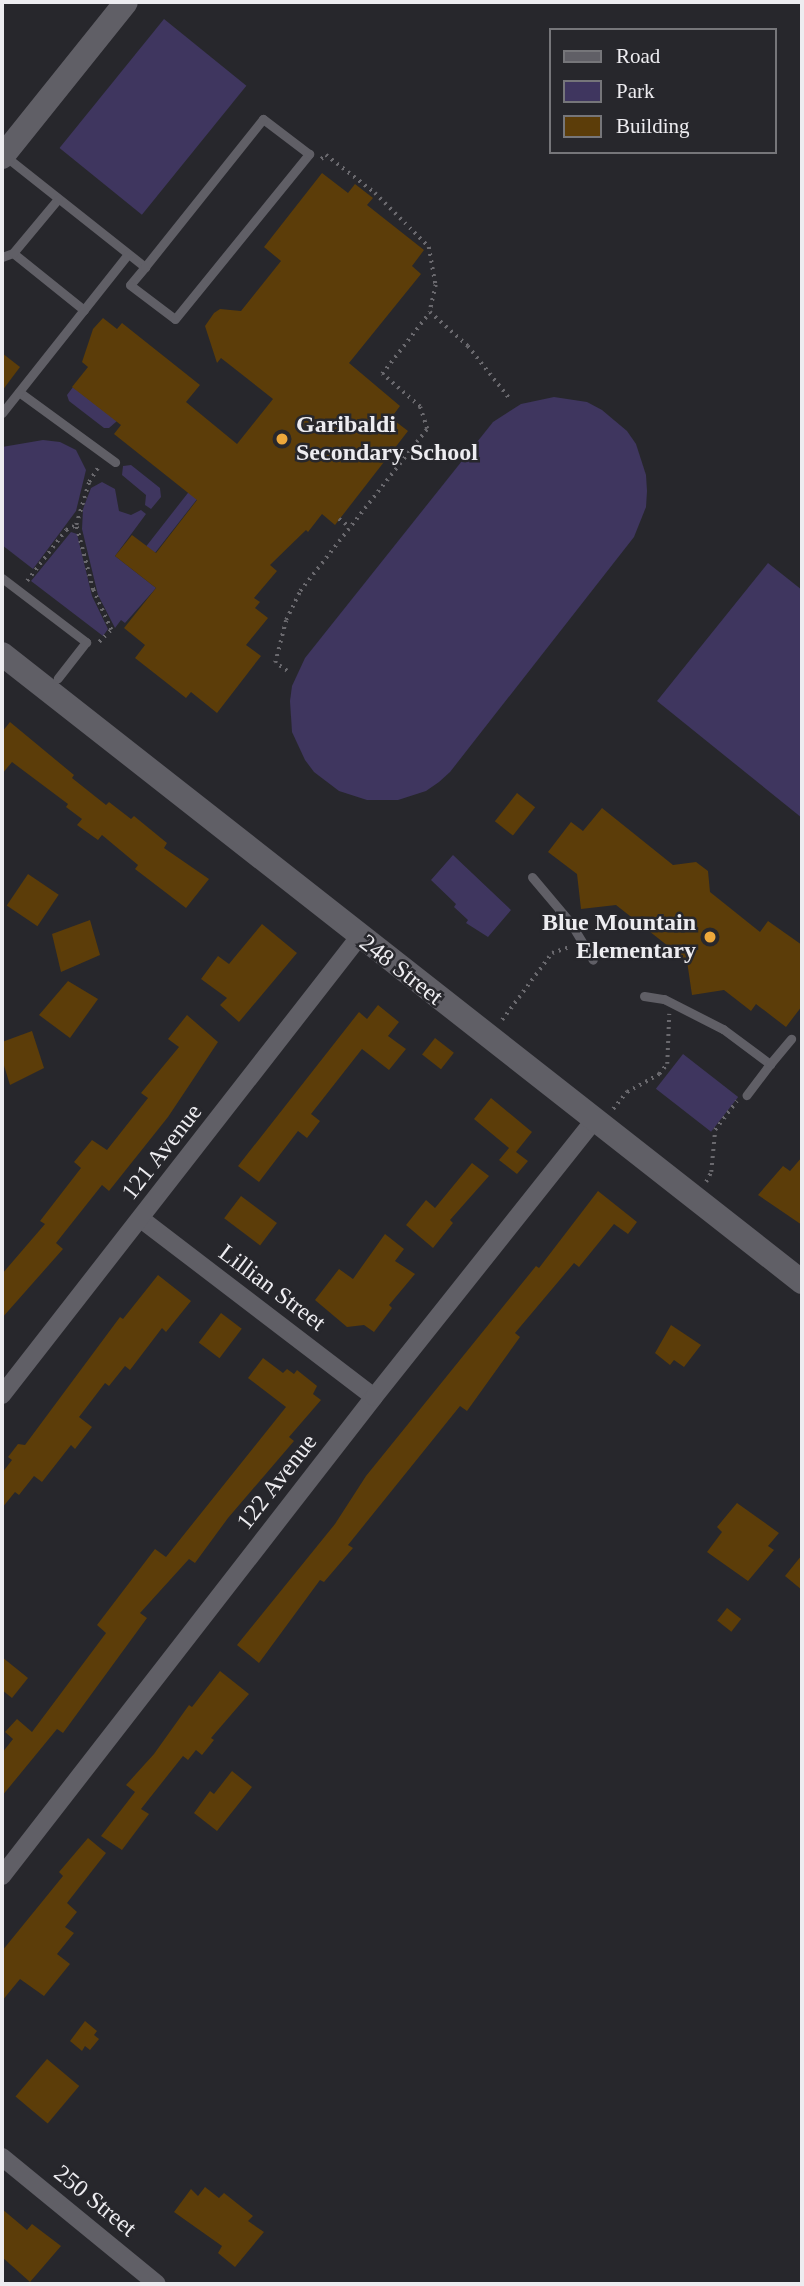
<!DOCTYPE html>
<style>
body{margin:0}
#map{position:relative;width:804px;height:2286px;overflow:hidden;background:#27272c;font-family:Georgia,serif}
div>[style]{position:absolute}
.green>*{inset:0;background:#3f365f;transform-origin:0 0}
.building>*{inset:0;background:#5c3d09;transform-origin:0 0}
.path>*{height:3.5px;margin-top:-1.75px;transform-origin:0;background:repeating-linear-gradient(90deg,#6a696e 0 2px,transparent 0 7px)}
.lane>*{height:9px;margin:-4.5px;padding:0 4.5px;transform-origin:4.5px;border-radius:4.5px;background:#605f66}
.street>*{height:18px;margin:-9px;padding:0 9px;transform-origin:9px;border-radius:9px;background:#605f66}
.secondary>*{height:24px;margin:-12px;padding:0 12px;transform-origin:12px;border-radius:12px;background:#605f66}
.dots>*{width:19px;height:19px;translate:-50% -50%;box-sizing:border-box;border:4px solid #27272c;border-radius:50%}
span{translate:-50% -50%;white-space:nowrap;text-align:center;line-height:1.15;-webkit-text-stroke:5px #27272c;paint-order:stroke}
.poi-label{font-size:24px;color:#edecf0;font-weight:700}
.left{translate:0 -50%;text-align:left}
.right{translate:-100% -50%;text-align:right}
.street-label{font-size:24px;color:#edecf0}
.frame{position:absolute;inset:0;border:4px solid #edecf0;pointer-events:none}
.legend{position:absolute;left:549px;top:28px;width:228px;height:126px;box-sizing:border-box;background:#27272c;border:2px solid #76767a;margin:0;padding:9px 12px;list-style:none;font-size:21px;color:#edecf0}
.legend li{display:flex;align-items:center;gap:14px;height:35px}
.legend b{width:35px;border:2px solid #76767a}
</style>
<div id="map">
<div class="green">
<i style="left:164px;top:19px;width:106px;height:166px;rotate:39deg"></i>
<i style="clip-path:polygon(73px 387px,117px 421px,109px 428px,104px 428px,69px 401px,67px 395px)"></i>
<i style="clip-path:polygon(554px 397px,587px 402px,602px 410px,627px 431px,636px 444px,646px 475px,647px 491px,646px 507px,634px 537px,450px 772px,439px 782px,426px 791px,398px 800px,367px 800px,339px 791px,314px 772px,305px 760px,292px 732px,290px 701px,292px 686px,305px 658px,493px 422px,521px 404px)"></i>
<i style="clip-path:polygon(43px 440px,60px 442px,76px 450px,86px 470px,76px 511px,33px 569px,2px 545px,2px 447px)"></i>
<i style="clip-path:polygon(131px 465px,160px 488px,161px 497px,151px 509px,145px 505px,146px 495px,122px 475px,123px 466px)"></i>
<i style="clip-path:polygon(102px 482px,115px 489px,119px 511px,131px 515px,141px 510px,146px 514px,115px 556px,156px 588px,125px 623px,121px 620px,115px 628px,98px 595px,82px 529px,83px 509px,91px 488px)"></i>
<i style="left:191px;top:489px;width:11px;height:73px;rotate:38deg"></i>
<i style="clip-path:polygon(71px 532px,77px 534px,92px 596px,108px 629px,103px 636px,31px 581px)"></i>
<i style="clip-path:polygon(768px 563px,802px 590px,802px 818px,657px 701px)"></i>
<i style="clip-path:polygon(453px 855px,511px 910px,488px 937px,466px 923px,468px 920px,454px 907px,456px 904px,431px 880px)"></i>
<i style="left:683px;top:1054px;width:70px;height:44px;rotate:38deg"></i>
</div>
<div class="building">
<i style="clip-path:polygon(322px 173px,348px 193px,355px 184px,373px 198px,367px 205px,424px 250px,412px 266px,421px 274px,349px 363px,400px 406px,391px 418px,408px 431px,335px 525px,322px 514px,308px 532px,306px 530px,270px 565px,277px 571px,254px 598px,260px 602px,255px 608px,268px 618px,246px 645px,261px 656px,217px 713px,191px 692px,186px 698px,135px 658px,145px 645px,124px 628px,156px 588px,115px 556px,132px 535px,156px 553px,197px 500px,114px 434px,121px 425px,72px 387px,88px 367px,82px 362px,93px 329px,103px 318px,117px 329px,122px 323px,200px 385px,186px 402px,237px 444px,273px 399px,221px 358px,217px 363px,205px 326px,214px 313px,220px 309px,241px 311px,281px 261px,264px 247px)"></i>
<i style="clip-path:polygon(2px 353px,20px 367px,2px 391px)"></i>
<i style="clip-path:polygon(10px 722px,74px 775px,72px 778px,106px 805px,109px 802px,131px 819px,134px 816px,167px 843px,164px 848px,209px 879px,186px 908px,135px 869px,138px 865px,102px 835px,98px 840px,77px 825px,82px 819px,66px 807px,68px 804px,12px 762px,2px 774px,2px 732px)"></i>
<i style="left:517px;top:793px;width:23px;height:36px;rotate:38deg"></i>
<i style="clip-path:polygon(602px 808px,673px 865px,696px 862px,708px 871px,710px 892px,760px 932px,768px 921px,802px 945px,802px 1006px,786px 1027px,756px 1004px,751px 1011px,724px 990px,692px 995px,687px 961px,616px 905px,581px 909px,577px 874px,548px 852px,571px 822px,583px 831px)"></i>
<i style="left:28px;top:874px;width:37px;height:38px;rotate:34deg"></i>
<i style="clip-path:polygon(90px 920px,100px 955px,61px 972px,52px 934px)"></i>
<i style="clip-path:polygon(262px 924px,297px 953px,239px 1022px,220px 1005px,227px 998px,201px 979px,218px 956px,229px 964px)"></i>
<i style="clip-path:polygon(68px 981px,98px 999px,70px 1038px,39px 1015px)"></i>
<i style="clip-path:polygon(378px 1005px,399px 1022px,388px 1036px,406px 1049px,389px 1070px,362px 1049px,311px 1114px,320px 1121px,307px 1138px,298px 1131px,259px 1182px,238px 1166px,359px 1012px,367px 1019px)"></i>
<i style="clip-path:polygon(187px 1015px,218px 1042px,168px 1117px,109px 1191px,102px 1185px,56px 1243px,63px 1249px,2px 1318px,2px 1274px,45px 1224px,40px 1221px,81px 1168px,74px 1162px,92px 1140px,107px 1150px,148px 1098px,141px 1093px,179px 1047px,168px 1039px)"></i>
<i style="clip-path:polygon(32px 1031px,44px 1068px,10px 1085px,2px 1059px,2px 1042px)"></i>
<i style="left:435px;top:1038px;width:24px;height:21px;rotate:38deg"></i>
<i style="clip-path:polygon(491px 1098px,532px 1132px,516px 1152px,528px 1161px,517px 1174px,499px 1160px,509px 1148px,474px 1119px)"></i>
<i style="clip-path:polygon(802px 1157px,802px 1225px,758px 1195px,783px 1166px,790px 1171px)"></i>
<i style="clip-path:polygon(472px 1163px,489px 1176px,450px 1220px,453px 1223px,433px 1248px,406px 1225px,426px 1200px,435px 1208px)"></i>
<i style="clip-path:polygon(598px 1191px,637px 1222px,628px 1234px,614px 1224px,579px 1267px,574px 1263px,515px 1333px,520px 1337px,467px 1411px,460px 1406px,348px 1545px,353px 1548px,324px 1582px,320px 1580px,259px 1663px,237px 1645px,335px 1524px,366px 1476px,536px 1266px,539px 1268px)"></i>
<i style="left:241px;top:1196px;width:45px;height:28px;rotate:37deg"></i>
<i style="clip-path:polygon(385px 1234px,404px 1249px,395px 1261px,415px 1274px,389px 1305px,392px 1308px,374px 1332px,364px 1325px,347px 1327px,315px 1300px,339px 1269px,353px 1279px)"></i>
<i style="clip-path:polygon(158px 1275px,191px 1301px,166px 1332px,162px 1328px,130px 1370px,125px 1366px,109px 1386px,105px 1383px,79px 1417px,92px 1427px,75px 1449px,71px 1445px,42px 1482px,34px 1476px,19px 1495px,15px 1492px,2px 1508px,2px 1473px,12px 1460px,8px 1457px,18px 1444px,25px 1445px,120px 1317px,123px 1319px)"></i>
<i style="left:221px;top:1313px;width:26px;height:37px;rotate:37deg"></i>
<i style="clip-path:polygon(671px 1325px,701px 1345px,684px 1367px,674px 1360px,670px 1365px,655px 1353px)"></i>
<i style="clip-path:polygon(263px 1358px,283px 1373px,287px 1369px,294px 1374px,297px 1370px,317px 1386px,313px 1394px,321px 1400px,289px 1437px,294px 1441px,228px 1518px,195px 1563px,189px 1559px,140px 1613px,147px 1618px,63px 1733px,57px 1729px,2px 1796px,2px 1753px,13px 1739px,5px 1732px,17px 1719px,32px 1732px,106px 1633px,97px 1625px,155px 1549px,166px 1557px,286px 1407px,248px 1378px)"></i>
<i style="clip-path:polygon(737px 1503px,779px 1533px,768px 1546px,774px 1550px,748px 1581px,707px 1552px,722px 1532px,717px 1527px)"></i>
<i style="clip-path:polygon(802px 1555px,802px 1590px,785px 1576px)"></i>
<i style="left:727px;top:1608px;width:18px;height:16px;rotate:38deg"></i>
<i style="clip-path:polygon(2px 1657px,28px 1678px,12px 1698px,2px 1690px)"></i>
<i style="clip-path:polygon(220px 1671px,249px 1694px,211px 1738px,214px 1740px,202px 1755px,196px 1750px,188px 1760px,183px 1756px,141px 1809px,149px 1814px,122px 1850px,101px 1836px,135px 1792px,126px 1785px,154px 1754px,189px 1705px,192px 1707px)"></i>
<i style="clip-path:polygon(232px 1771px,252px 1787px,217px 1831px,194px 1813px,210px 1791px,214px 1794px)"></i>
<i style="clip-path:polygon(88px 1838px,106px 1853px,67px 1903px,77px 1912px,65px 1927px,74px 1933px,57px 1954px,70px 1964px,44px 1996px,20px 1979px,2px 2001px,2px 1951px,63px 1876px,59px 1872px)"></i>
<i style="clip-path:polygon(85px 2021px,97px 2031px,94px 2035px,99px 2039px,90px 2050px,85px 2046px,82px 2051px,70px 2041px)"></i>
<i style="left:47px;top:2059px;width:42px;height:49px;rotate:40deg"></i>
<i style="clip-path:polygon(205px 2187px,219px 2198px,224px 2193px,253px 2216px,248px 2221px,264px 2232px,235px 2267px,218px 2253px,222px 2246px,174px 2212px,191px 2189px,198px 2196px)"></i>
<i style="clip-path:polygon(2px 2209px,27px 2230px,32px 2224px,61px 2246px,30px 2282px,2px 2257px)"></i>
</div>
<div class="path">
<i style="left:321px;top:159px;width:6px;rotate:-39deg"></i>
<i style="left:326px;top:155px;width:62px;rotate:37.8deg"></i>
<i style="left:375px;top:193px;width:76px;rotate:45deg"></i>
<i style="left:429px;top:247px;width:39px;rotate:80deg"></i>
<i style="left:436px;top:285px;width:28px;rotate:103deg"></i>
<i style="left:339px;top:519px;width:14px;rotate:36deg"></i>
<i style="left:27px;top:581px;width:64px;rotate:-52.6deg"></i>
<i style="left:66px;top:530px;width:11px;rotate:-27deg"></i>
<i style="left:99px;top:642px;width:17px;rotate:-45deg"></i>
<i style="left:111px;top:630px;width:44px;rotate:-114.2deg"></i>
<i style="left:93px;top:590px;width:67px;rotate:-104.7deg"></i>
<i style="left:76px;top:525px;width:45px;rotate:-73.2deg"></i>
<i style="left:89px;top:482px;width:19px;rotate:-58deg"></i>
<i style="left:287px;top:671px;width:14px;rotate:-146deg"></i>
<i style="left:275px;top:663px;width:44px;rotate:-75.7deg"></i>
<i style="left:286px;top:620px;width:32px;rotate:-64deg"></i>
<i style="left:300px;top:591px;width:206px;rotate:-51.9deg"></i>
<i style="left:427px;top:429px;width:23px;rotate:-108deg"></i>
<i style="left:420px;top:407px;width:50px;rotate:-139deg"></i>
<i style="left:382px;top:374px;width:78px;rotate:-52.3deg"></i>
<i style="left:430px;top:312px;width:51px;rotate:41.8deg"></i>
<i style="left:468px;top:346px;width:68px;rotate:51.6deg"></i>
<i style="left:502px;top:1020px;width:84px;rotate:-53.3deg"></i>
<i style="left:552px;top:953px;width:18px;rotate:-19deg"></i>
<i style="left:613px;top:1109px;width:22px;rotate:-51deg"></i>
<i style="left:627px;top:1092px;width:37px;rotate:-29deg"></i>
<i style="left:659px;top:1074px;width:13px;rotate:-51deg"></i>
<i style="left:667px;top:1064px;width:50px;rotate:-87.7deg"></i>
<i style="left:706px;top:1182px;width:11px;rotate:-63deg"></i>
<i style="left:711px;top:1172px;width:42px;rotate:-84.6deg"></i>
<i style="left:715px;top:1130px;width:36px;rotate:-53deg"></i>
</div>
<div class="lane">
<i style="left:5px;top:156px;width:179px;rotate:38.4deg"></i>
<i style="left:145px;top:267px;width:23px;rotate:130deg"></i>
<i style="left:130px;top:285px;width:56px;rotate:37.1deg"></i>
<i style="left:175px;top:319px;width:213px;rotate:-50.9deg"></i>
<i style="left:309px;top:154px;width:58px;rotate:-142.7deg"></i>
<i style="left:263px;top:119px;width:189px;rotate:128.6deg"></i>
<i style="left:13px;top:253px;width:91px;rotate:38.8deg"></i>
<i style="left:2px;top:257px;width:12px;rotate:-20deg"></i>
<i style="left:13px;top:253px;width:70px;rotate:-50.2deg"></i>
<i style="left:19px;top:392px;width:119px;rotate:36.1deg"></i>
<i style="left:2px;top:413px;width:203px;rotate:-51.6deg"></i>
<i style="left:2px;top:578px;width:106px;rotate:37.3deg"></i>
<i style="left:86px;top:642px;width:46px;rotate:127.9deg"></i>
<i style="left:532px;top:877px;width:59px;rotate:49.8deg"></i>
<i style="left:570px;top:922px;width:44px;rotate:58.8deg"></i>
<i style="left:644px;top:996px;width:20px;rotate:9deg"></i>
<i style="left:664px;top:999px;width:66px;rotate:27deg"></i>
<i style="left:723px;top:1029px;width:59px;rotate:36.7deg"></i>
<i style="left:770px;top:1064px;width:39px;rotate:127deg"></i>
<i style="left:770px;top:1064px;width:33px;rotate:-50deg"></i>
</div>
<div class="street">
<i style="left:141px;top:1219px;width:293px;rotate:37.4deg"></i>
<i style="left:2px;top:1395px;width:581px;rotate:-52.06deg"></i>
<i style="left:2px;top:1876px;width:606px;rotate:-52.17deg"></i>
<i style="left:374px;top:1397px;width:355px;rotate:-51.5deg"></i>
<i style="left:2px;top:2157px;width:200px;rotate:39.3deg"></i>
</div>
<div class="secondary">
<i style="left:2px;top:157px;width:198px;rotate:-51.3deg"></i>
<i style="left:2px;top:654px;width:1017px;rotate:38.13deg"></i>
</div>
<div class="dots">
<i style="left:282px;top:439px;background:#eda83b"></i>
<i style="left:710px;top:937px;background:#eda83b"></i>
</div>
<div class="poi-label">
<span class="left" style="left:296px;top:439px">Garibaldi<br>Secondary School</span>
<span class="right" style="left:696px;top:937px">Blue Mountain<br>Elementary</span>
</div>
<div class="street-label">
<span style="left:401px;top:970px;rotate:38deg">248 Street</span>
<span style="left:162px;top:1152px;rotate:-52deg">121 Avenue</span>
<span style="left:272px;top:1288px;rotate:37deg">Lillian Street</span>
<span style="left:277px;top:1482px;rotate:-52deg">122 Avenue</span>
<span style="left:95px;top:2201px;rotate:39deg">250 Street</span>
</div>
<div class="frame"></div>
<ul class="legend">
<li><b style="height:9px;background:#605f66"></b>Road</li>
<li><b style="height:19px;background:#3f365f"></b>Park</li>
<li><b style="height:19px;background:#5c3d09"></b>Building</li>
</ul>
</div>
